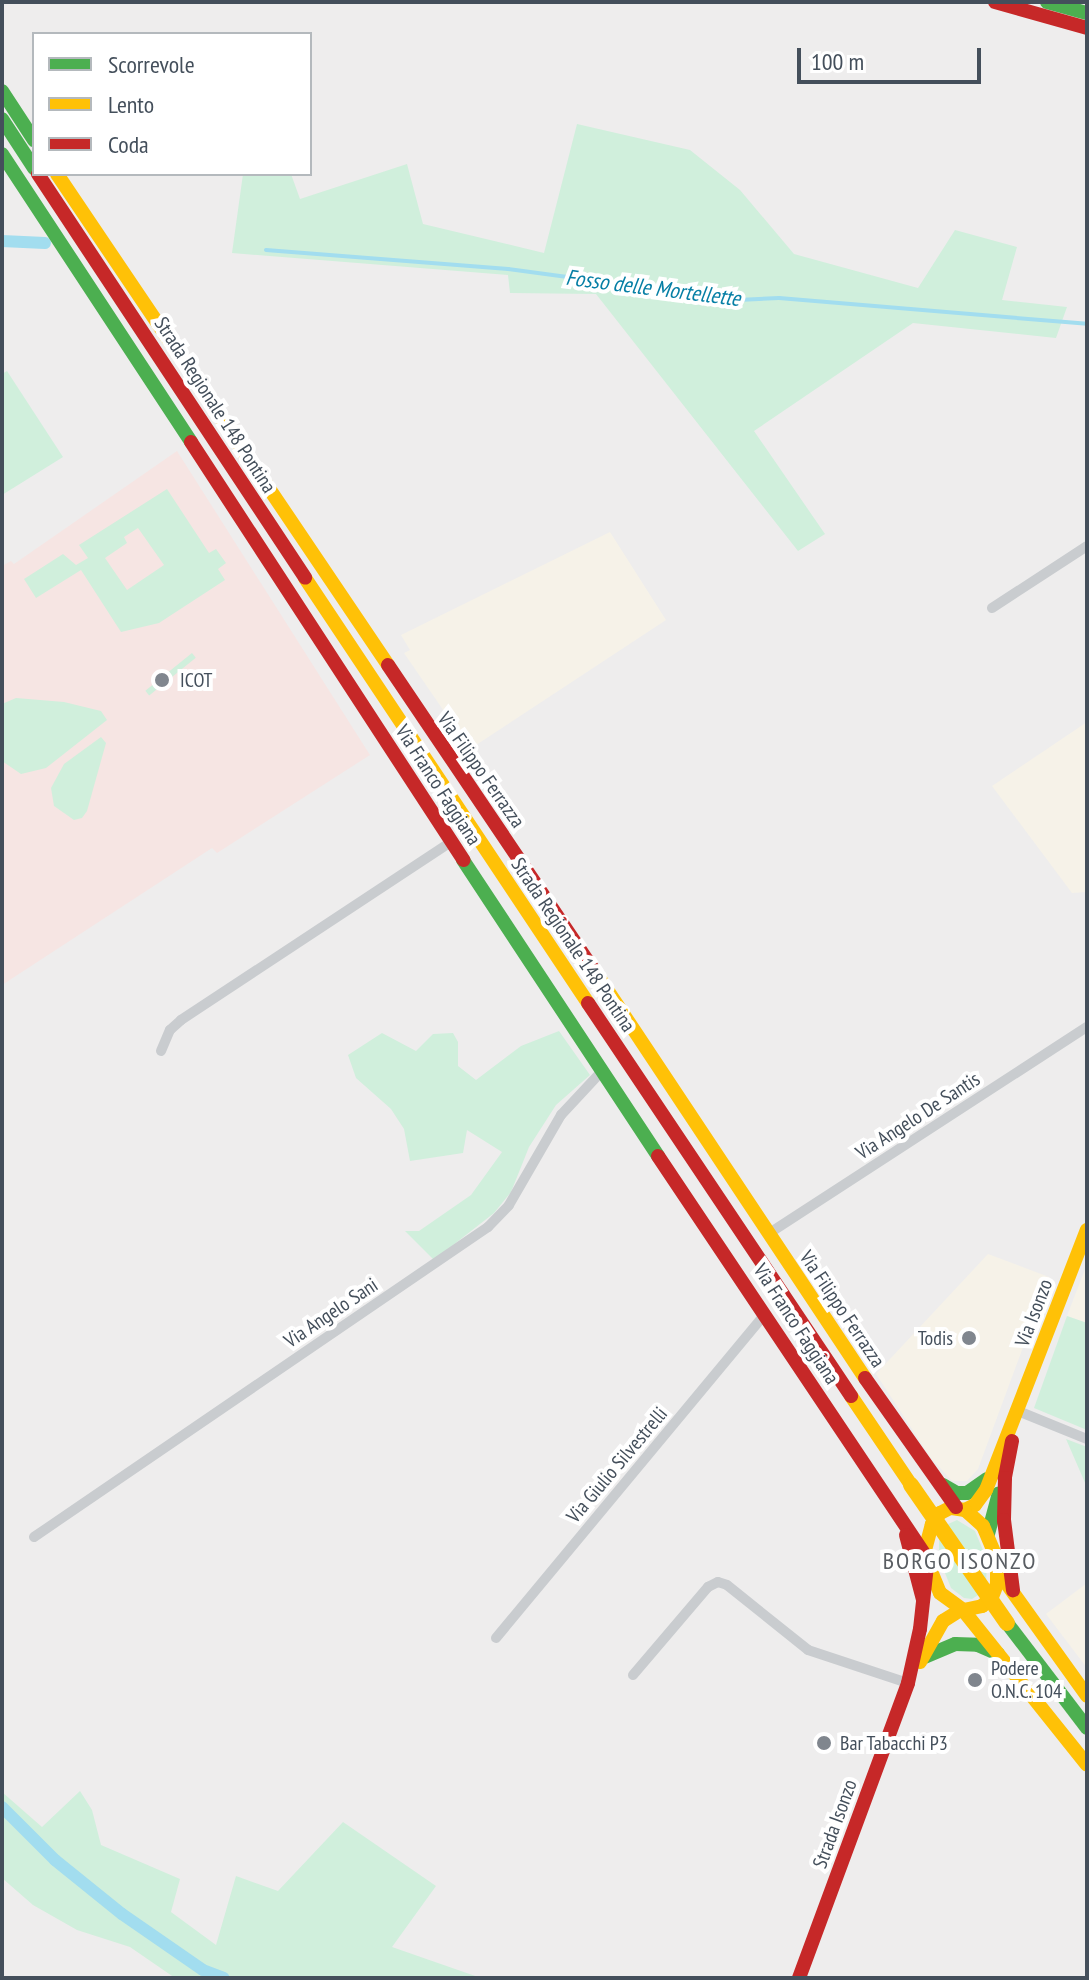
<!DOCTYPE html>
<style>
body{margin:0}
#map{position:relative;width:1089px;height:1980px;overflow:hidden;background:#eeeded;font-family:"PT Sans Narrow",sans-serif}
div>[style]{position:absolute}
.commercial>*{inset:0;background:#f6f2e8}
.medical>*{inset:0;background:#f6e5e3}
.green>*{inset:0;background:#d0efdc;transform-origin:0 0}
.stream>*{height:4px;margin:-2px;padding:0 2px;transform-origin:2px;border-radius:2px;background:#a2ddef}
.canal>*{height:12px;margin:-6px;padding:0 6px;transform-origin:6px;border-radius:6px;background:#a2ddef}
.street>*{height:10px;margin:-5px;padding:0 5px;transform-origin:5px;border-radius:5px;background:#c9cccf}
.fast>*{height:14px;margin:-7px;padding:0 7px;transform-origin:7px;border-radius:7px;background:#4caf50}
.slow>*{height:14px;margin:-7px;padding:0 7px;transform-origin:7px;border-radius:7px;background:#ffc107}
.jam>*{height:14px;margin:-7px;padding:0 7px;transform-origin:7px;border-radius:7px;background:#c62828}
.slow-bridge>*{height:16px;margin:-8px;padding:0 8px;transform-origin:8px;border-radius:8px;background:#ffc107}
.dots>*{width:22px;height:22px;translate:-50% -50%;box-sizing:border-box;border:4px solid #fff;border-radius:50%}
span{translate:-50% -50%;white-space:nowrap;text-align:center;line-height:1.15;-webkit-text-stroke:8px #fff;paint-order:stroke}
.street-label{font-size:20px;color:#444f5b}
.poi-label{font-size:20px;color:#444f5b}
.left{translate:0 -50%;text-align:left}
.right{translate:-100% -50%;text-align:right}
.water-label{font-size:22px;color:#067fa5;font-style:italic}
.quarter-label{font-size:24px;color:#595d62;letter-spacing:2px}
.frame{position:absolute;inset:0;border:4px solid #444f5b;pointer-events:none}
.legend{position:absolute;left:32px;top:32px;width:280px;height:144px;box-sizing:border-box;background:#fff;border:2px solid #b4b9bd;margin:0;padding:10px 14px;list-style:none;font-size:24px;color:#444f5b}
.legend li{display:flex;align-items:center;gap:16px;height:40px}
.legend b{width:40px;border:2px solid #b4b9bd}
.scale{position:absolute;left:797px;top:48px;width:184px;height:36px;box-sizing:border-box;border:4px solid #444f5b;border-top:0;padding-left:10px;font-size:24px;line-height:28px;white-space:nowrap;color:#444f5b;-webkit-text-stroke:6px #fff;paint-order:stroke}
</style>
<div id="map">
<div class="commercial">
<i style="clip-path:polygon(610px 532px,666px 620px,470px 749px,404px 653px,410px 650px,401px 635px)"></i>
<i style="clip-path:polygon(1087px 722px,1087px 892px,1072px 893px,992px 786px)"></i>
<i style="clip-path:polygon(988px 1254px,1049px 1277px,978px 1469px,967px 1481px,952px 1481px,931px 1458px,876px 1374px)"></i>
<i style="clip-path:polygon(1087px 1264px,1087px 1323px,1067px 1316px)"></i>
<i style="clip-path:polygon(1087px 1583px,1087px 1668px,1046px 1614px)"></i>
</div>
<div class="medical">
<i style="clip-path:polygon(177px 451px,370px 755px,217px 853px,212px 848px,2px 985px,2px 566px,11px 561px,14px 564px)"></i>
</div>
<div class="green">
<i style="clip-path:polygon(577px 124px,690px 150px,740px 190px,794px 254px,918px 288px,955px 230px,1017px 247px,1002px 300px,1067px 307px,1056px 338px,913px 323px,754px 431px,825px 534px,798px 551px,596px 294px,510px 293px,508px 275px,232px 253px,243px 174px,291px 174px,300px 199px,407px 164px,423px 224px,544px 253px)"></i>
<i style="clip-path:polygon(7px 371px,63px 457px,2px 495px,2px 374px)"></i>
<i style="clip-path:polygon(evenodd,167px 489px,209px 553px,216px 549px,226px 563px,218px 569px,225px 580px,159px 623px,121px 632px,81px 570px,36px 598px,24px 579px,63px 554px,76px 565px,88px 558px,79px 545px,167px 489px,138px 528px,164px 565px,127px 590px,105px 558px,127px 543px,124px 537px,138px 528px)"></i>
<i style="left:192px;top:653px;width:6px;height:60px;rotate:51deg"></i>
<i style="clip-path:polygon(16px 698px,64px 702px,101px 711px,107px 720px,46px 768px,21px 774px,2px 761px,2px 704px)"></i>
<i style="clip-path:polygon(101px 737px,106px 743px,87px 811px,82px 818px,74px 820px,54px 806px,51px 788px,64px 764px)"></i>
<i style="clip-path:polygon(559px 1031px,590px 1075px,556px 1105px,529px 1147px,511px 1192px,494px 1213px,434px 1260px,405px 1231px,419px 1231px,471px 1195px,502px 1152px,467px 1130px,463px 1153px,410px 1161px,404px 1129px,391px 1109px,356px 1078px,348px 1055px,382px 1033px,416px 1051px,433px 1034px,453px 1033px,458px 1042px,458px 1066px,476px 1080px,521px 1046px)"></i>
<i style="clip-path:polygon(1067px 1316px,1087px 1323px,1087px 1430px,1034px 1408px)"></i>
<i style="clip-path:polygon(1066px 1439px,1087px 1447px,1087px 1494px,1086px 1485px)"></i>
<i style="clip-path:polygon(957px 1520px,975px 1531px,987px 1560px,986px 1585px,983px 1592px,972px 1599px,964px 1598px,951px 1588px,939px 1558px,939px 1538px,946px 1525px)"></i>
<i style="clip-path:polygon(80px 1791px,92px 1810px,101px 1845px,180px 1879px,171px 1912px,216px 1945px,236px 1876px,278px 1891px,343px 1822px,436px 1886px,392px 1947px,481px 1978px,175px 1978px,130px 1947px,77px 1930px,33px 1905px,2px 1878px,2px 1792px,42px 1827px)"></i>
</div>
<div class="stream">
<i style="left:266px;top:250px;width:243px;rotate:4.5deg"></i>
<i style="left:508px;top:269px;width:232px;rotate:7.7deg"></i>
<i style="left:738px;top:300px;width:41px;rotate:-2.8deg"></i>
<i style="left:779px;top:298px;width:309px;rotate:4.8deg"></i>
</div>
<div class="canal">
<i style="left:2px;top:241px;width:43px;rotate:2.7deg"></i>
<i style="left:2px;top:1807px;width:75px;rotate:45deg"></i>
<i style="left:55px;top:1860px;width:86px;rotate:38.9deg"></i>
<i style="left:122px;top:1914px;width:98px;rotate:34.7deg"></i>
<i style="left:203px;top:1970px;width:22px;rotate:21deg"></i>
</div>
<div class="street">
<i style="left:992px;top:608px;width:113px;rotate:-33.1deg"></i>
<i style="left:161px;top:1051px;width:23px;rotate:-67deg"></i>
<i style="left:170px;top:1030px;width:15px;rotate:-42deg"></i>
<i style="left:181px;top:1020px;width:323px;rotate:-33.4deg"></i>
<i style="left:768px;top:1234px;width:380px;rotate:-33deg"></i>
<i style="left:1018px;top:1411px;width:74px;rotate:22.1deg"></i>
<i style="left:34px;top:1537px;width:550px;rotate:-34.33deg"></i>
<i style="left:488px;top:1227px;width:30px;rotate:-46deg"></i>
<i style="left:509px;top:1205px;width:104px;rotate:-60deg"></i>
<i style="left:561px;top:1115px;width:59px;rotate:-47.1deg"></i>
<i style="left:496px;top:1638px;width:421px;rotate:-50.3deg"></i>
<i style="left:633px;top:1675px;width:116px;rotate:-49.6deg"></i>
<i style="left:708px;top:1587px;width:11px;rotate:-27deg"></i>
<i style="left:718px;top:1582px;width:9px;rotate:18deg"></i>
<i style="left:727px;top:1585px;width:104px;rotate:38.7deg"></i>
<i style="left:808px;top:1650px;width:105px;rotate:18.3deg"></i>
</div>
<div class="fast">
<i style="left:1047px;top:2px;width:41px;rotate:15.4deg"></i>
<i style="left:2px;top:91px;width:59px;rotate:56.9deg"></i>
<i style="left:2px;top:119px;width:59px;rotate:56.9deg"></i>
<i style="left:2px;top:154px;width:344px;rotate:56.7deg"></i>
<i style="left:463px;top:860px;width:354px;rotate:56.6deg"></i>
<i style="left:943px;top:1485px;width:16px;rotate:30deg"></i>
<i style="left:957px;top:1493px;width:10px"></i>
<i style="left:967px;top:1493px;width:24px;rotate:-35deg"></i>
<i style="left:988px;top:1534px;width:42px;rotate:-75deg"></i>
<i style="left:1007px;top:1623px;width:132px;rotate:52.7deg"></i>
<i style="left:922px;top:1658px;width:36px;rotate:-23deg"></i>
<i style="left:955px;top:1644px;width:23px;rotate:2deg"></i>
<i style="left:978px;top:1645px;width:22px;rotate:24deg"></i>
</div>
<div class="slow">
<i style="left:57px;top:174px;width:592px;rotate:56.01deg"></i>
<i style="left:305px;top:578px;width:511px;rotate:56.34deg"></i>
<i style="left:596px;top:973px;width:486px;rotate:56.4deg"></i>
<i style="left:851px;top:1396px;width:107px;rotate:56deg"></i>
<i style="left:965px;top:1510px;width:11px;rotate:-27deg"></i>
<i style="left:975px;top:1505px;width:19px;rotate:-54deg"></i>
<i style="left:986px;top:1490px;width:279px;rotate:-68.8deg"></i>
<i style="left:999px;top:1573px;width:151px;rotate:54.4deg"></i>
<i style="left:963px;top:1610px;width:198px;rotate:51.3deg"></i>
<i style="left:920px;top:1662px;width:47px;rotate:-60.7deg"></i>
<i style="left:943px;top:1621px;width:19px;rotate:-32deg"></i>
<i style="left:959px;top:1611px;width:24px;rotate:-12deg"></i>
<i style="left:982px;top:1606px;width:13px;rotate:-42deg"></i>
<i style="left:992px;top:1597px;width:14px;rotate:-69deg"></i>
<i style="left:997px;top:1584px;width:25px;rotate:-90deg"></i>
<i style="left:997px;top:1559px;width:36px;rotate:-113deg"></i>
<i style="left:983px;top:1526px;width:24px;rotate:-138deg"></i>
<i style="left:965px;top:1510px;width:15px;rotate:-172deg"></i>
<i style="left:950px;top:1508px;width:11px;rotate:153deg"></i>
<i style="left:940px;top:1513px;width:14px;rotate:126deg"></i>
<i style="left:932px;top:1524px;width:31px;rotate:105deg"></i>
<i style="left:924px;top:1554px;width:42px;rotate:67.7deg"></i>
<i style="left:940px;top:1593px;width:29px;rotate:36deg"></i>
</div>
<div class="jam">
<i style="left:995px;top:2px;width:96px;rotate:15.8deg"></i>
<i style="left:38px;top:174px;width:484px;rotate:56.5deg"></i>
<i style="left:191px;top:442px;width:499px;rotate:56.9deg"></i>
<i style="left:388px;top:665px;width:372px;rotate:56deg"></i>
<i style="left:588px;top:1003px;width:473px;rotate:56.2deg"></i>
<i style="left:658px;top:1156px;width:479px;rotate:56.2deg"></i>
<i style="left:865px;top:1378px;width:158px;rotate:54.8deg"></i>
<i style="left:1012px;top:1441px;width:38px;rotate:101deg"></i>
<i style="left:1005px;top:1478px;width:42px;rotate:91.4deg"></i>
<i style="left:1004px;top:1520px;width:71px;rotate:82.7deg"></i>
<i style="left:906px;top:1535px;width:67px;rotate:75.3deg"></i>
<i style="left:799px;top:1978px;width:314px;rotate:-69.7deg"></i>
<i style="left:908px;top:1683px;width:55px;rotate:-77.5deg"></i>
<i style="left:920px;top:1629px;width:63px;rotate:-83.7deg"></i>
</div>
<div class="slow-bridge">
<i style="left:911px;top:1485px;width:168px;rotate:55.2deg"></i>
</div>
<div class="dots">
<i style="left:162px;top:680px;background:#80868e"></i>
<i style="left:969px;top:1338px;background:#80868e"></i>
<i style="left:975px;top:1680px;background:#80868e"></i>
<i style="left:824px;top:1743px;background:#80868e"></i>
</div>
<div class="street-label">
<span style="left:215px;top:405px;rotate:57deg">Strada Regionale 148 Pontina</span>
<span style="left:481px;top:770px;rotate:55deg">Via Filippo Ferrazza</span>
<span style="left:438px;top:785px;rotate:57deg">Via Franco Faggiana</span>
<span style="left:573px;top:945px;rotate:56deg">Strada Regionale 148 Pontina</span>
<span style="left:918px;top:1116px;rotate:-33deg">Via Angelo De Santis</span>
<span style="left:842px;top:1309px;rotate:56deg">Via Filippo Ferrazza</span>
<span style="left:331px;top:1313px;rotate:-34deg">Via Angelo Sani</span>
<span style="left:1034px;top:1313px;rotate:-69deg">Via Isonzo</span>
<span style="left:796px;top:1324px;rotate:57deg">Via Franco Faggiana</span>
<span style="left:617px;top:1465px;rotate:-50deg">Via Giulio Silvestrelli</span>
<span style="left:835px;top:1824px;rotate:-70deg">Strada Isonzo</span>
</div>
<div class="poi-label">
<span class="left" style="left:180px;top:680px">ICOT</span>
<span class="right" style="left:953px;top:1338px">Todis</span>
<span class="left" style="left:991px;top:1680px">Podere<br>O.N.C. 104</span>
<span class="left" style="left:840px;top:1743px">Bar Tabacchi P3</span>
</div>
<div class="water-label">
<span style="left:653px;top:288px;rotate:7deg">Fosso delle Mortellette</span>
</div>
<div class="quarter-label">
<span style="left:960px;top:1561px">BORGO ISONZO</span>
</div>
<div class="frame"></div>
<ul class="legend">
<li><b style="height:10px;background:#4caf50"></b>Scorrevole</li>
<li><b style="height:10px;background:#ffc107"></b>Lento</li>
<li><b style="height:10px;background:#c62828"></b>Coda</li>
</ul>
<div class="scale">100 m</div>
</div>
